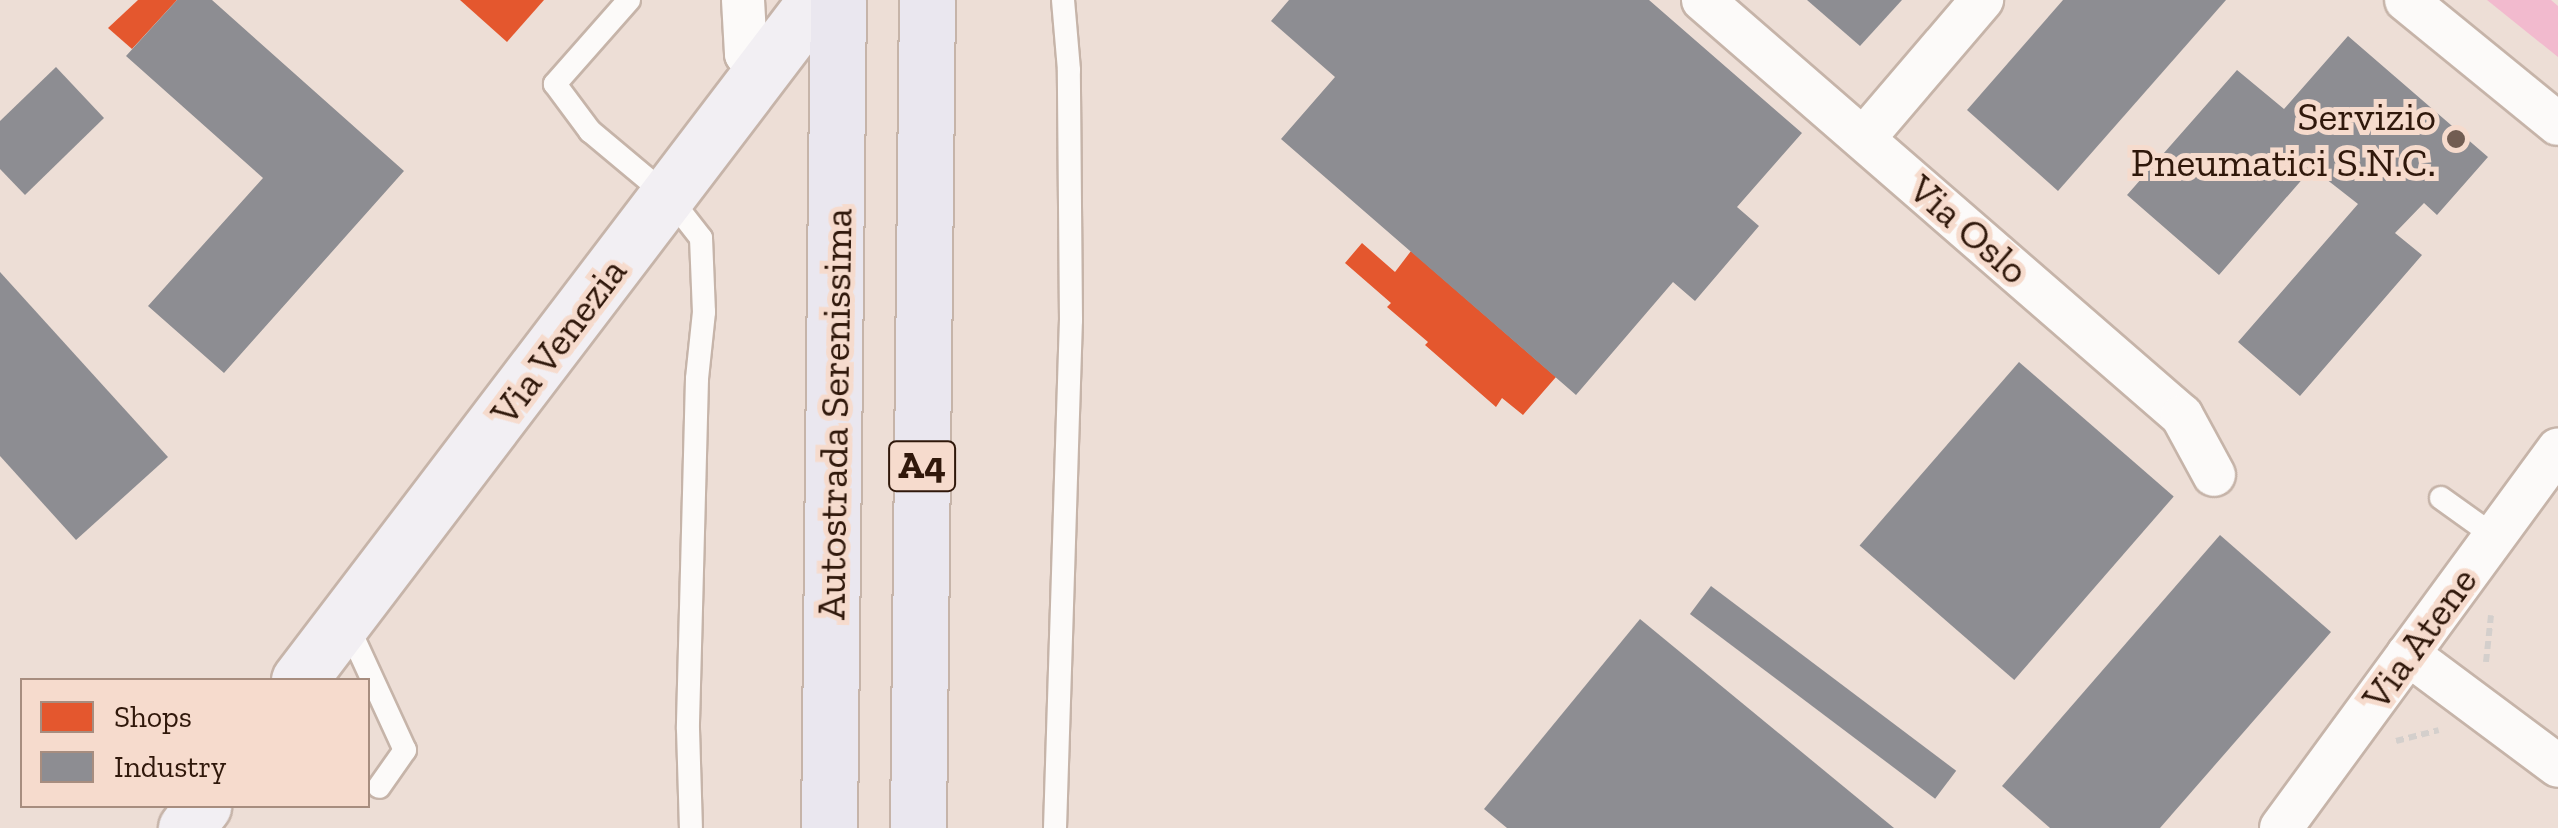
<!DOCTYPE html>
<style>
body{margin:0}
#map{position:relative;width:2558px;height:828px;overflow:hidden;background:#edded6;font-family:"Zilla Slab",serif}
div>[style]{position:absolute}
.green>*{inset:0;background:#f2bace}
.shops>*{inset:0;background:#e4572e}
.industry>*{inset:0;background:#8d8d92;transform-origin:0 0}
.path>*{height:6px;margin-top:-3px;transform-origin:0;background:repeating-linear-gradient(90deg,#d4cfcc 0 8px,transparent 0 13px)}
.roads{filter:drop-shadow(2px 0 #c6b4a9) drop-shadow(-2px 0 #c6b4a9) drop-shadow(0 2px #c6b4a9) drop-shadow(0 -2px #c6b4a9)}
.lane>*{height:22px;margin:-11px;padding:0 11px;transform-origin:11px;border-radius:11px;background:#fcfaf9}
.street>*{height:42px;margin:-21px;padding:0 21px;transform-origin:21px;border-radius:21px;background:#fcfaf9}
.primary>*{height:55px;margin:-27.5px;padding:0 27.5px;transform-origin:27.5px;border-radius:27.5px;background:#f2eff3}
.highway>*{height:55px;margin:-27.5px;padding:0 27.5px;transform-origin:27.5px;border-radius:27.5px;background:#eae7ef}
.dots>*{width:28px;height:28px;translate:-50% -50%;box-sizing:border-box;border:5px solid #f6dbcd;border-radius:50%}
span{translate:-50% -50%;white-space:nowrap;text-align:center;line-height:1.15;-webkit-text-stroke:10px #f6dbcd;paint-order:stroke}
.shield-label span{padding:2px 8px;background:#f6dbcd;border:2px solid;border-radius:8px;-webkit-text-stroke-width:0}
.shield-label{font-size:38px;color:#30180b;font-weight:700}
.poi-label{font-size:40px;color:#30180b}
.right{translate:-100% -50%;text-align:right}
.street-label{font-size:40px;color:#30180b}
.legend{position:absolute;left:20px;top:678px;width:350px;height:130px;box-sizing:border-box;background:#f6dbcd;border:2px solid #a78d7f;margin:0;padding:12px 18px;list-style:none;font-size:30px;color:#30180b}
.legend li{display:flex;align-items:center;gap:20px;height:50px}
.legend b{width:50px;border:2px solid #a78d7f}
</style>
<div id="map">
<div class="green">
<i style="clip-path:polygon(2487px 0,2551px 0,2558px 6px,2558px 57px)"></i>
</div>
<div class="shops">
<i style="clip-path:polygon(138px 0,177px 0,132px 49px,108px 28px)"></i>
<i style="clip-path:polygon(460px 0,544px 0,507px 42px)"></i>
<i style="clip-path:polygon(1362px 243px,1395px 272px,1411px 251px,1556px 377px,1523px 415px,1502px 398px,1496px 407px,1425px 345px,1428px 342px,1387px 307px,1391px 303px,1345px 263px)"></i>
</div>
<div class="industry">
<i style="clip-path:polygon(177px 0,212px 0,404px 171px,224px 373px,148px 306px,263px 178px,126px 56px)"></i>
<i style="clip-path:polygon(1289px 0,1649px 0,1802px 133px,1737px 207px,1759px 226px,1695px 301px,1673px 282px,1576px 395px,1281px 139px,1335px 77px,1271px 21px)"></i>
<i style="clip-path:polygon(1807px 0,1902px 0,1860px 46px)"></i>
<i style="clip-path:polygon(2063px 0,2226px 0,2058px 191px,1967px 110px)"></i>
<i style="clip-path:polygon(2348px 36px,2488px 157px,2437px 215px,2424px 203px,2395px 233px,2422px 255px,2300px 396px,2238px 342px,2358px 204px,2312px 168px,2219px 275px,2127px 195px,2237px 70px,2284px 109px)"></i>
<i style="clip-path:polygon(56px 67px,104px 118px,25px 195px,0 169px,0 121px)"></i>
<i style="clip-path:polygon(0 272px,168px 457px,76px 540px,0 456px)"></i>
<i style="left:2019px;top:362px;width:205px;height:243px;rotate:41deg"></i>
<i style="clip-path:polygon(2220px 535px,2331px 632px,2160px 828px,2050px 828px,2002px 786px)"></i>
<i style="left:1711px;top:586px;width:307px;height:35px;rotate:37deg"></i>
<i style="clip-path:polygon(1640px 619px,1894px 828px,1507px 828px,1484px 809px)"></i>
</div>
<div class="path">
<i style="left:2486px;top:662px;width:47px;rotate:-83.9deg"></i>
<i style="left:2396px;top:741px;width:44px;rotate:-14.3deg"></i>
</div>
<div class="roads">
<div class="lane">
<i style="left:629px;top:0;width:112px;rotate:131.4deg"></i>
<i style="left:555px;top:84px;width:59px;rotate:53.3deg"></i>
<i style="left:590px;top:131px;width:103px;rotate:39.9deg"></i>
<i style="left:669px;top:197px;width:52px;rotate:52deg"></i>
<i style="left:701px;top:238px;width:74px;rotate:87.7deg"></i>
<i style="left:704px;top:312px;width:67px;rotate:96deg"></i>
<i style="left:697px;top:379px;width:350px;rotate:91.5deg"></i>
<i style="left:688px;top:729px;width:99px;rotate:88.3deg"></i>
<i style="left:2441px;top:498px;width:65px;rotate:35.6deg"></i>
<i style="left:346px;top:622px;width:141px;rotate:65.3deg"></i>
<i style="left:405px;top:750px;width:45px;rotate:125.1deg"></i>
<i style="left:1055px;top:828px;width:508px;rotate:-88.2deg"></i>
<i style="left:1071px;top:320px;width:250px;rotate:-90.5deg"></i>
<i style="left:1069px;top:70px;width:70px;rotate:-94.9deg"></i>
</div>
<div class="street">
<i style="left:743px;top:0;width:54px;rotate:86.8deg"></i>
<i style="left:746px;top:54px;width:23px;rotate:38deg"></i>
<i style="left:1703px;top:0;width:634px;rotate:40.97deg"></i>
<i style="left:2182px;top:416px;width:67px;rotate:61.5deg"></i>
<i style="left:2406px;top:0;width:196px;rotate:39.2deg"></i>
<i style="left:1864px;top:138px;width:182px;rotate:-49.5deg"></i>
<i style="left:2408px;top:654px;width:187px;rotate:36.7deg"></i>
<i style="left:2281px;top:828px;width:469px;rotate:-53.8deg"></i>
</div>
<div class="primary">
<i style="left:299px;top:680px;width:854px;rotate:-52.75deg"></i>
<i style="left:186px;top:828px;width:28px;rotate:-52deg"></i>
</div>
<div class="highway">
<i style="left:829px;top:828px;width:828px;rotate:-89.38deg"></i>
<i style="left:918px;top:828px;width:828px;rotate:-89.38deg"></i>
</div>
</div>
<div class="dots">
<i style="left:2456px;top:139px;background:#725d52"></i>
</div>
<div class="shield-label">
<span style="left:922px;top:466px">A4</span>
</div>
<div class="poi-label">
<span class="right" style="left:2436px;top:139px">Servizio<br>Pneumatici S.N.C.</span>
</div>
<div class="street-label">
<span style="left:1969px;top:229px;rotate:41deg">Via Oslo</span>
<span style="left:558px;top:341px;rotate:-53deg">Via Venezia</span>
<span style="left:834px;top:414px;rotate:-89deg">Autostrada Serenissima</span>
<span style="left:2419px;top:638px;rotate:-54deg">Via Atene</span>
</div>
<ul class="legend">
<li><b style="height:28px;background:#e4572e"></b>Shops</li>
<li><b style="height:28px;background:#8d8d92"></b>Industry</li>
</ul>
</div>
